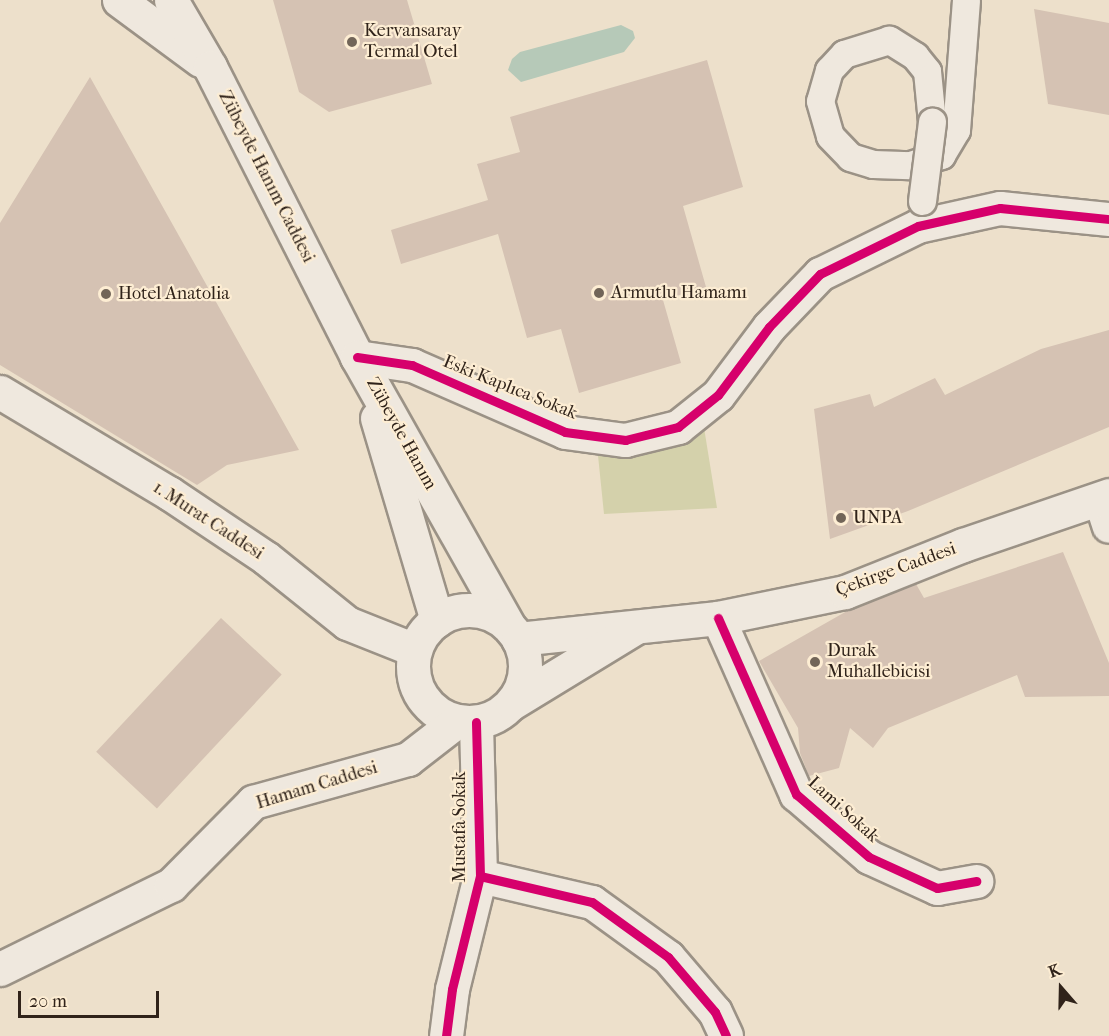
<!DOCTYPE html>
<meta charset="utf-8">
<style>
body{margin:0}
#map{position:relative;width:1109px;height:1036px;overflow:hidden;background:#ede0cb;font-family:"IM FELL French Canon",serif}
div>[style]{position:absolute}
.green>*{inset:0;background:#d4d1ab}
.water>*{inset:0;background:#b6c9b8}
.building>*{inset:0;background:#d5c2b3;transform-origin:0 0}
.roads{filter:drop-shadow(2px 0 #9b9286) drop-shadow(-2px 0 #9b9286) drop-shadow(0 2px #9b9286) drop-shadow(0 -2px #9b9286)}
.service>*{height:27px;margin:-13.5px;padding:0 13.5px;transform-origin:13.5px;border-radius:13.5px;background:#efe8de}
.minor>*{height:33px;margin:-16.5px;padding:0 16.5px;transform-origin:16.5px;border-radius:16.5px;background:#efe8de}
.secondary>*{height:33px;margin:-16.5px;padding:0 16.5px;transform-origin:16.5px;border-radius:16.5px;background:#efe8de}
.secondary>.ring{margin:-16.5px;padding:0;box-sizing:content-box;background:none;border:33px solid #efe8de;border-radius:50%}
.bridges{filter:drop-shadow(2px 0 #9b9286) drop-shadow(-2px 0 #9b9286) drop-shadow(0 2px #9b9286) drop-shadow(0 -2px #9b9286)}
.service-bridge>*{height:27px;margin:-13.5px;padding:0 13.5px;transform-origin:13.5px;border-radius:13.5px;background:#efe8de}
.cycleway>*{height:9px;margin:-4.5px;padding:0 4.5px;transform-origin:4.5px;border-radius:4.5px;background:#d6006c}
.dots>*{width:16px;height:16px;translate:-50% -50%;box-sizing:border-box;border:3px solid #fdedd3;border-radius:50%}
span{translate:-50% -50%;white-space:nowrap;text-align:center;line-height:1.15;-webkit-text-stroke:4.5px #fdedd3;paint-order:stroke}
.poi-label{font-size:18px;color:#30231a}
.left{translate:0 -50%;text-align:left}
.street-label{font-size:18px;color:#30231a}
.north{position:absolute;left:1031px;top:958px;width:60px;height:60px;-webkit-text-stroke:4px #fdedd3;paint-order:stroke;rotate:340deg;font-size:16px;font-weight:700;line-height:24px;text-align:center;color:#30231a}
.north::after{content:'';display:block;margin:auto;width:21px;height:27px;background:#30231a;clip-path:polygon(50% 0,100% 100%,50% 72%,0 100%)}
.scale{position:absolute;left:18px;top:991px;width:141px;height:27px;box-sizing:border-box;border:3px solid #30231a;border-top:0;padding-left:8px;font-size:18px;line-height:21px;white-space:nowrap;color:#30231a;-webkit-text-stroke:4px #fdedd3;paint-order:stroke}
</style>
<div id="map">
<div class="green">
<i style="clip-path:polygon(701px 409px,717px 508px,604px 514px,596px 436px)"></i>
</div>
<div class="water">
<i style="clip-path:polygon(621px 25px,633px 31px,635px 38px,624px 52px,521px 82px,508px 70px,512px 59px,520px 52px)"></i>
</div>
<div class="building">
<i style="clip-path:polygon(273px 0,407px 0,432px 84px,329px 112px,299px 92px)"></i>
<i style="clip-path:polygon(1034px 9px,1109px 23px,1109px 115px,1048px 104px)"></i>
<i style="clip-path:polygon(707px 60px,743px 187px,683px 206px,706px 287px,663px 300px,681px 363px,579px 393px,561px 329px,527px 338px,498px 234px,401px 264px,391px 230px,488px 200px,477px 164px,520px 152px,510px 117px)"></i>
<i style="clip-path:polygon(90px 77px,299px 450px,227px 465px,197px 485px,0 365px,0 223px)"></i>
<i style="clip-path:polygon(1109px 330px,1109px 427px,908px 511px,830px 539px,814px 409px,870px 394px,874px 407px,935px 378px,945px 395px,1041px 349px)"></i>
<i style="clip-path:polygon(1063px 552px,1109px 663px,1109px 696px,1025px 697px,1017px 675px,888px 728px,873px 748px,850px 728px,839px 768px,809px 776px,800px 753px,798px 728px,759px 661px,847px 611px,916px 584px,924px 598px)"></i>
<i style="left:221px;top:618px;width:83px;height:183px;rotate:43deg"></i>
</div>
<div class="roads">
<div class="service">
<i style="left:932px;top:122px;width:51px;rotate:-95.6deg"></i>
<i style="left:927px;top:71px;width:19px;rotate:-129deg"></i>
<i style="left:915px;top:56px;width:31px;rotate:-148deg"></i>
<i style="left:889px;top:40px;width:47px;rotate:162.7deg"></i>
<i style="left:844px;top:54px;width:22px;rotate:133deg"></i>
<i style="left:829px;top:70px;width:32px;rotate:106deg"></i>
<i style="left:820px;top:101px;width:36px;rotate:74deg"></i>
<i style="left:830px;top:136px;width:29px;rotate:46deg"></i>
<i style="left:850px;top:157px;width:24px;rotate:17deg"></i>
<i style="left:873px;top:164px;width:37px;rotate:2deg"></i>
<i style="left:910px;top:165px;width:33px;rotate:-18deg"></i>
<i style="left:941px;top:155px;width:29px;rotate:-59deg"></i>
<i style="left:956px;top:130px;width:130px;rotate:-85.6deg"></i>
</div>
<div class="minor">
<i style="left:357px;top:357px;width:56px;rotate:8.3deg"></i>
<i style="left:412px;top:365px;width:167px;rotate:23.6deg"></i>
<i style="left:565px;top:432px;width:61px;rotate:7.6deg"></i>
<i style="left:625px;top:440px;width:55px;rotate:-13.8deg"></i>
<i style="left:678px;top:427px;width:51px;rotate:-38.7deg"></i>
<i style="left:718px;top:395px;width:85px;rotate:-53.1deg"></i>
<i style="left:769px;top:327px;width:74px;rotate:-46.1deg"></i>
<i style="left:820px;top:274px;width:109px;rotate:-26.1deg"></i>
<i style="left:918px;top:226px;width:84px;rotate:-12.4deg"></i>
<i style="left:1000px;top:208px;width:110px;rotate:5.8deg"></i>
<i style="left:1100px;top:499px;width:28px;rotate:72deg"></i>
<i style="left:718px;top:618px;width:193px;rotate:66.1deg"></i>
<i style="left:796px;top:794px;width:96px;rotate:40.8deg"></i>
<i style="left:869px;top:857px;width:75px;rotate:24.5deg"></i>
<i style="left:937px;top:888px;width:40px;rotate:-10deg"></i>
<i style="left:480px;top:876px;width:115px;rotate:13.1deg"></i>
<i style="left:592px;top:902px;width:94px;rotate:35.9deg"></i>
<i style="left:668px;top:957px;width:72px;rotate:49.5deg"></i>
<i style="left:715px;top:1012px;width:26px;rotate:65deg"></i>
<i style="left:446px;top:1036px;width:47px;rotate:-82.7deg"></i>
<i style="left:452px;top:989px;width:116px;rotate:-76.1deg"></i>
<i style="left:480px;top:876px;width:154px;rotate:-91.5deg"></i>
</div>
<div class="secondary">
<i style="left:119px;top:0;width:101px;rotate:36.5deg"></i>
<i style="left:171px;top:0;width:78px;rotate:59.8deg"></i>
<i style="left:210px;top:67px;width:325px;rotate:63.1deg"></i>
<i style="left:357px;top:357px;width:308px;rotate:60.6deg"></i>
<i style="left:0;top:392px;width:197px;rotate:30.9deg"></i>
<i style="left:169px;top:493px;width:117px;rotate:33.8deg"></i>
<i style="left:266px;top:558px;width:104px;rotate:38.7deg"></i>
<i style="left:347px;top:623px;width:73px;rotate:21.7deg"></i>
<i style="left:377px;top:418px;width:211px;rotate:73.5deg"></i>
<i class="ring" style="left:413px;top:610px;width:79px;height:79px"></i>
<i style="left:518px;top:639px;width:201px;rotate:-6deg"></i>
<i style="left:718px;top:618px;width:130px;rotate:-11.6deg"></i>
<i style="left:845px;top:592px;width:127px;rotate:-21.7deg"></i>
<i style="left:963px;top:545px;width:154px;rotate:-18.9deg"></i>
<i style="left:512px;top:703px;width:142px;rotate:-31.4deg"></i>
<i style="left:0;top:969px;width:191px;rotate:-26.2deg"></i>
<i style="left:171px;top:885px;width:117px;rotate:-45.3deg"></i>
<i style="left:253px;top:802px;width:161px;rotate:-15.5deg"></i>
<i style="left:408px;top:759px;width:62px;rotate:-37.8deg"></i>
</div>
</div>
<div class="bridges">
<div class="service-bridge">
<i style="left:922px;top:201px;width:80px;rotate:-82.8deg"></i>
</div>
</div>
<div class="cycleway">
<i style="left:357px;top:357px;width:56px;rotate:8.3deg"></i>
<i style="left:412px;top:365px;width:167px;rotate:23.6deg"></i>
<i style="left:565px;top:432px;width:61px;rotate:7.6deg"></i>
<i style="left:625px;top:440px;width:55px;rotate:-13.8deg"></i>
<i style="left:678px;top:427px;width:51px;rotate:-38.7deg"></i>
<i style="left:718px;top:395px;width:85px;rotate:-53.1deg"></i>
<i style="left:769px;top:327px;width:74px;rotate:-46.1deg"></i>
<i style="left:820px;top:274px;width:109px;rotate:-26.1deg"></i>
<i style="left:918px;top:226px;width:84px;rotate:-12.4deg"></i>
<i style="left:1000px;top:208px;width:110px;rotate:5.8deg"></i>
<i style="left:718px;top:618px;width:193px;rotate:66.1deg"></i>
<i style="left:796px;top:794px;width:96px;rotate:40.8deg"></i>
<i style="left:869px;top:857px;width:75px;rotate:24.5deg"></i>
<i style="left:937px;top:888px;width:40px;rotate:-10deg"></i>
<i style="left:480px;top:876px;width:115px;rotate:13.1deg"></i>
<i style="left:592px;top:902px;width:94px;rotate:35.9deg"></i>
<i style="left:668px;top:957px;width:72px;rotate:49.5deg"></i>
<i style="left:715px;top:1012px;width:26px;rotate:65deg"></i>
<i style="left:446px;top:1036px;width:47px;rotate:-82.7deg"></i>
<i style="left:452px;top:989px;width:116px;rotate:-76.1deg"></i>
<i style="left:480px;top:876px;width:154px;rotate:-91.5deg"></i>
</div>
<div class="dots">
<i style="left:352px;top:42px;background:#726558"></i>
<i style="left:599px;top:293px;background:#726558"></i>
<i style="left:106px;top:294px;background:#726558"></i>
<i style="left:841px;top:518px;background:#726558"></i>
<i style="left:815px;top:662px;background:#726558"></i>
</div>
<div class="poi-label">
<span class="left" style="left:364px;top:42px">Kervansaray<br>Termal Otel</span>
<span class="left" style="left:611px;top:293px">Armutlu Hamamı</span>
<span class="left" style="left:118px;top:294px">Hotel Anatolia</span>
<span class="left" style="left:853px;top:518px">UNPA</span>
<span class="left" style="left:827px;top:662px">Durak<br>Muhallebicisi</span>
</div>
<div class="street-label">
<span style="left:266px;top:177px;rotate:63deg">Zübeyde Hanım Caddesi</span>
<span style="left:510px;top:388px;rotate:22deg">Eski Kaplıca Sokak</span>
<span style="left:401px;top:434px;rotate:61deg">Zübeyde Hanım</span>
<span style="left:208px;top:521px;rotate:33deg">1. Murat Caddesi</span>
<span style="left:896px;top:570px;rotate:-20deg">Çekirge Caddesi</span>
<span style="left:317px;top:786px;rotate:-17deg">Hamam Caddesi</span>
<span style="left:843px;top:810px;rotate:42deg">Lami Sokak</span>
<span style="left:460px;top:827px;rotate:-90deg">Mustafa Sokak</span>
</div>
<div class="north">K</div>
<div class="scale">20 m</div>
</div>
